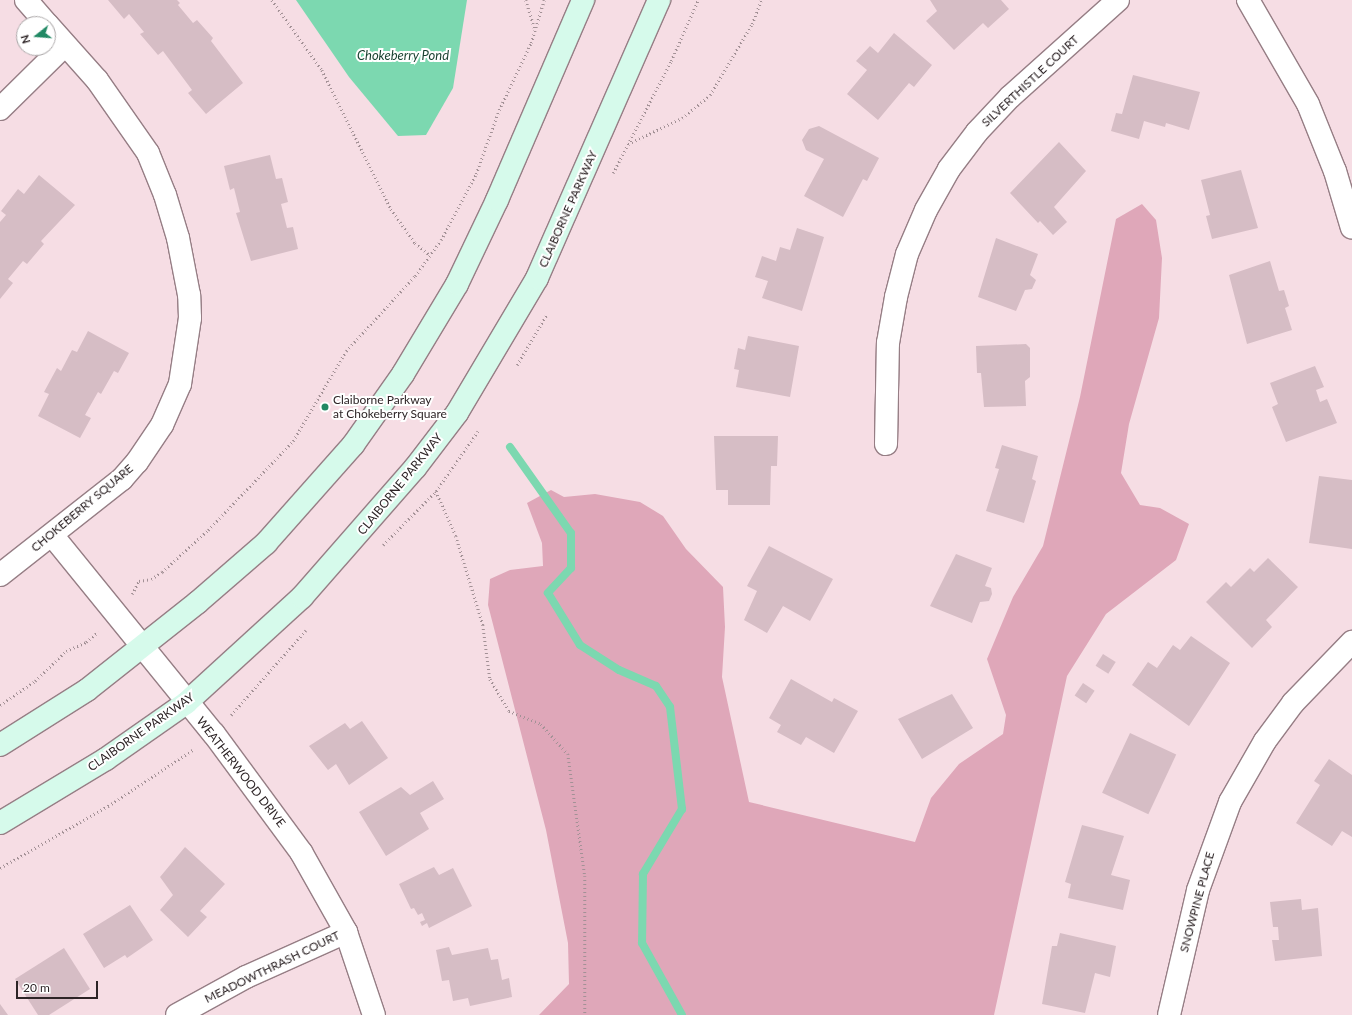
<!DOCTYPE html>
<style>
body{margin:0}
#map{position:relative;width:1352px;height:1015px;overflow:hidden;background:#f6dde4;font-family:Lato,sans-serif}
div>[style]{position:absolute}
.green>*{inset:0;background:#dfa7b9}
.water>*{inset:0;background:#7cd8b0}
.stream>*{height:8px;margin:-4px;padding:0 4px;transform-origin:4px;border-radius:4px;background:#7cd8b0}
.building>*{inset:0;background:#d6bdc5;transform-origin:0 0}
.path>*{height:2.5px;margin-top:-1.25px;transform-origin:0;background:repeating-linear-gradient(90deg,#a39196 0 1px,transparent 0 4px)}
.roads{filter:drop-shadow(1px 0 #967e85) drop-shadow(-1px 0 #967e85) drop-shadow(0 1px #967e85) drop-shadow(0 -1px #967e85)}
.street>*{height:22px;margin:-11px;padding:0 11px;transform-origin:11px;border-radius:11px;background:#fff}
.secondary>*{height:22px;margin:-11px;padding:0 11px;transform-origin:11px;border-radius:11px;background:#d6faeb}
.dots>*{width:11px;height:11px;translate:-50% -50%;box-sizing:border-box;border:2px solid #fff;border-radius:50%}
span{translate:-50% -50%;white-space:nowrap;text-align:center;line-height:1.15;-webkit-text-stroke:4px #fff;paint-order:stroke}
.street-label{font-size:12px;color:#2d2426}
.poi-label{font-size:12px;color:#2d2426}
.left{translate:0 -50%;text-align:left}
.water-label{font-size:13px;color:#173f2f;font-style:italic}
.north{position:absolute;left:16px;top:16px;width:40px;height:40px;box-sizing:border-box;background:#fff;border:1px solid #aba7a8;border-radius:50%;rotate:253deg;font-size:11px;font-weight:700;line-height:16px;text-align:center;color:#2d2426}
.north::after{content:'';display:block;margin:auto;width:14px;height:18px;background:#218964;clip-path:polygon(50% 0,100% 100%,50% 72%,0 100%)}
.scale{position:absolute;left:16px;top:981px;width:82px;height:18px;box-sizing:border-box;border:2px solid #2d2426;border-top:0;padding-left:5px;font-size:12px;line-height:14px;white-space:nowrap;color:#2d2426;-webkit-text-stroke:3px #fff;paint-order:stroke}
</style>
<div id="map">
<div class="green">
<i style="clip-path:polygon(1142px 204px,1156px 220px,1162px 258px,1159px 318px,1129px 424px,1121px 473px,1140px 505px,1160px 508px,1189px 524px,1176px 560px,1106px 614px,1067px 676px,994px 1015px,539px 1015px,569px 984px,568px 943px,546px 830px,488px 605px,490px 579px,510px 570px,543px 566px,542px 543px,527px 503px,551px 490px,564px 497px,595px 494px,640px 502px,663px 516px,686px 549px,723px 587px,725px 627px,722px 677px,749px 802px,915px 842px,931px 798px,959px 764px,1003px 734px,1006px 715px,987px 659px,1013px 597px,1043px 546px,1080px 397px,1116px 219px)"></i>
</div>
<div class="water">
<i style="clip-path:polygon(296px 0,467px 0,453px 88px,426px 135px,398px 136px,349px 77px)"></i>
</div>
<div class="stream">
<i style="left:510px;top:447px;width:105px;rotate:54.7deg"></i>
<i style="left:571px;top:533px;width:35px;rotate:90deg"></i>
<i style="left:571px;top:568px;width:34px;rotate:133deg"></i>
<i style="left:548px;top:593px;width:61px;rotate:58.4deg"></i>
<i style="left:580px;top:645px;width:46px;rotate:32.7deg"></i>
<i style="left:619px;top:670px;width:40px;rotate:23.4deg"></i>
<i style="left:656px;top:686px;width:25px;rotate:56deg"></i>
<i style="left:670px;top:707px;width:103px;rotate:83.3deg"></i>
<i style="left:682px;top:809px;width:76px;rotate:121deg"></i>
<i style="left:643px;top:874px;width:69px;rotate:90.8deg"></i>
<i style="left:642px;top:943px;width:82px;rotate:60.9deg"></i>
</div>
<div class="building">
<i style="clip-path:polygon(108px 0,177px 0,180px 3px,178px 5px,193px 23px,197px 20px,213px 38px,211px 41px,243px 83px,206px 114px,188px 93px,192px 90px,163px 51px,158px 55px,140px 34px,144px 32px,129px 14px,124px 19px)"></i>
<i style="clip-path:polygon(930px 0,1001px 0,1009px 9px,988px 28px,983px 23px,954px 50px,926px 21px,937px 11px)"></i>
<i style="clip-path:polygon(894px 33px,932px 65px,914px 87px,909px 83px,878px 120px,847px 94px,867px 70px,856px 61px,870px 46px,878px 53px)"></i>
<i style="clip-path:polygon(1133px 75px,1200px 92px,1189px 130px,1166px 123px,1165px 127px,1144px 121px,1139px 139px,1111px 131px,1116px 113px,1122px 114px)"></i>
<i style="clip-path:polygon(819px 126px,879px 158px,867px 181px,863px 179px,843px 217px,804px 196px,824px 159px,806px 150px,802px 140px,809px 129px)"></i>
<i style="clip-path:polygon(1059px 142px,1086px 171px,1054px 207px,1067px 222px,1053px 235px,1040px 221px,1038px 223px,1010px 193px)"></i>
<i style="clip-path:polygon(270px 155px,276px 179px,282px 178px,288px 202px,281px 204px,287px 228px,293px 227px,298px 249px,251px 261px,236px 213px,240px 212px,234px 188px,230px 190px,224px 166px)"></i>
<i style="clip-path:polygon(1241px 170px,1258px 228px,1212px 239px,1206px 216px,1210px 215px,1201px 180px)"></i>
<i style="clip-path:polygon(39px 175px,75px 205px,41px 241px,44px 244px,27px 264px,23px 261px,8px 279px,13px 283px,0 299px,0 222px,6px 215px,1px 211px,18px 189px,24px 194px)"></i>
<i style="clip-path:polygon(797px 228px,824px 237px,802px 311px,762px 298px,768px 281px,755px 277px,762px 256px,776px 261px,780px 247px,790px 250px)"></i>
<i style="clip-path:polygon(996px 238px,1038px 254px,1030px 275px,1036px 280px,1032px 289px,1025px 290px,1016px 311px,978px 297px)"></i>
<i style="clip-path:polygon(1270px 261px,1279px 291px,1284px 290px,1289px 306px,1285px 308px,1292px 330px,1247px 344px,1229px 275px)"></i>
<i style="clip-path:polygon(88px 331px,129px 353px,118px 373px,114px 371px,101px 394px,98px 392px,85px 415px,91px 418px,80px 438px,38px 416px,49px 394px,44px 392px,57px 368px,61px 371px,72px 350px,77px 352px)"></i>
<i style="clip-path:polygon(748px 336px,799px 346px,790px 397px,736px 387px,739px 370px,734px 369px,738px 348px,745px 350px)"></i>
<i style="clip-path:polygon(1026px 344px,1030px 348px,1030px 377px,1025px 381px,1026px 406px,984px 407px,981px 373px,977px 373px,976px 346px)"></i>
<i style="clip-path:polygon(1315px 366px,1324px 387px,1316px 390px,1320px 402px,1327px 399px,1337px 423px,1286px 442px,1272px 407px,1278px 404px,1270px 383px)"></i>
<i style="clip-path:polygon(714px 436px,778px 436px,777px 466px,771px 466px,770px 505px,728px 505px,728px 490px,716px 490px)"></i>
<i style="clip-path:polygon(1002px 445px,1038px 456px,1032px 479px,1036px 481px,1024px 523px,986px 511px,999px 469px,995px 468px)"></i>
<i style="clip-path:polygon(1319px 476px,1352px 480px,1352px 549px,1309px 543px)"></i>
<i style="clip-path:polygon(769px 546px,833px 579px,810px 621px,783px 606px,767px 633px,744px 620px,757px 591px,747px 586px)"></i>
<i style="clip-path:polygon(956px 554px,992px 568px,985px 586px,991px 588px,992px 594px,989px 601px,980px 602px,972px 623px,930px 606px)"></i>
<i style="clip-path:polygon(1268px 558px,1298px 587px,1266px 620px,1272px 627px,1252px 648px,1206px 602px,1226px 582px,1231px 587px,1250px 568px,1254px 572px)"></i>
<i style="clip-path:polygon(1191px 636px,1230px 663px,1189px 726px,1132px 685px,1148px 662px,1157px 668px,1173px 645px,1180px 650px)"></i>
<i style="left:1103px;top:654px;width:15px;height:14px;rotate:32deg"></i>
<i style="clip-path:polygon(791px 679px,832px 702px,834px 698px,858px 711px,834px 753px,806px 737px,801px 745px,777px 732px,781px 725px,769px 718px)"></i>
<i style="left:1083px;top:683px;width:14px;height:15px;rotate:34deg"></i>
<i style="clip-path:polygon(952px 694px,973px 728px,922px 759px,898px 719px)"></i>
<i style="clip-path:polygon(362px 721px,388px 758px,349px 785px,336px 764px,328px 770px,309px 746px,345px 723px,350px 729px)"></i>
<i style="left:1130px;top:733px;width:51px;height:66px;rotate:25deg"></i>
<i style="clip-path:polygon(1329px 759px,1352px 775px,1352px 837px,1342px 831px,1332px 846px,1296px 823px,1320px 785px,1314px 781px)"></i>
<i style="clip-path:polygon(433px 781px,444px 799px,420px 813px,429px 829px,386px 856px,359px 812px,401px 787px,410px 795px)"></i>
<i style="clip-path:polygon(1082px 825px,1124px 836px,1111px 875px,1130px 880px,1123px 910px,1068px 898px,1071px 884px,1065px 882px)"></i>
<i style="clip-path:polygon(185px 847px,225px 884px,200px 911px,207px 917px,188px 937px,160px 910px,173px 895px,160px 877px)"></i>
<i style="clip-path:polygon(434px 867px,439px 875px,453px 868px,472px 906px,429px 928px,427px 923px,422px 926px,420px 922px,425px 920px,422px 913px,418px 915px,414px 908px,411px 909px,399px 884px)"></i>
<i style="clip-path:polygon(1301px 899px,1302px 910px,1318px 908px,1322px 956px,1275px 961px,1272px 940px,1279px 940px,1278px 927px,1273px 927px,1270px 902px)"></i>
<i style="clip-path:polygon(130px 905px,153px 940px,127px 958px,125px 955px,104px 968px,83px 934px)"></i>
<i style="clip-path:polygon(1060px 933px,1116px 946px,1110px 977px,1095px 973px,1085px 1013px,1042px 1004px,1052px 946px,1057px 946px)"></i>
<i style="clip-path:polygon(449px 947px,452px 955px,488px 948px,491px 960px,498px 959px,502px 980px,509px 978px,512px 997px,470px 1006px,468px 998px,453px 1001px,449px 980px,442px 981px,436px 950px)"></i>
<i style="clip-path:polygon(64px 948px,90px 989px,49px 1015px,38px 1015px,15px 979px)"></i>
<i style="clip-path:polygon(0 1004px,8px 1015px,0 1015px)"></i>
</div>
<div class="path">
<i style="left:272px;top:0;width:86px;rotate:54.5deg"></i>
<i style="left:322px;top:70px;width:155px;rotate:63.6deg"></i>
<i style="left:391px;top:209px;width:42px;rotate:54.8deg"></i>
<i style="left:415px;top:243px;width:19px;rotate:39deg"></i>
<i style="left:526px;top:0;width:31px;rotate:73deg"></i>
<i style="left:628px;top:144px;width:60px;rotate:-25.7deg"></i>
<i style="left:682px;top:118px;width:36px;rotate:-39deg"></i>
<i style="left:710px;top:95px;width:82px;rotate:-59.4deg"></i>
<i style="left:752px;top:24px;width:26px;rotate:-69deg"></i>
<i style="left:613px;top:173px;width:126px;rotate:-62.6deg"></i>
<i style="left:671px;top:61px;width:67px;rotate:-66.1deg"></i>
<i style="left:517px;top:365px;width:59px;rotate:-59.5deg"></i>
<i style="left:436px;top:491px;width:49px;rotate:66deg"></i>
<i style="left:456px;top:536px;width:93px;rotate:73.1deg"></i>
<i style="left:483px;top:625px;width:54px;rotate:82.6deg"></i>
<i style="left:490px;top:679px;width:37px;rotate:59deg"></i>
<i style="left:509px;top:711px;width:35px;rotate:22deg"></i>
<i style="left:541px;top:724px;width:40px;rotate:48deg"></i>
<i style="left:568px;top:754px;width:123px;rotate:82.1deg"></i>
<i style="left:585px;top:876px;width:139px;rotate:90deg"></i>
<i style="left:383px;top:545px;width:76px;rotate:-45.5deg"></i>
<i style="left:436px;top:491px;width:73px;rotate:-55deg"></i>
<i style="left:132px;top:594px;width:15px;rotate:-62deg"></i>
<i style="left:139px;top:581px;width:12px;rotate:-9deg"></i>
<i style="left:151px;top:579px;width:13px;rotate:-32deg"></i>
<i style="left:162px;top:572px;width:62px;rotate:-42.4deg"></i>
<i style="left:208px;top:530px;width:123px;rotate:-46.3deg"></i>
<i style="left:293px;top:441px;width:104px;rotate:-59.5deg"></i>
<i style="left:346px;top:351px;width:102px;rotate:-47.4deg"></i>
<i style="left:415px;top:276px;width:44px;rotate:-54.2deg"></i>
<i style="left:441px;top:240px;width:75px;rotate:-62.1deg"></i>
<i style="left:476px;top:174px;width:68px;rotate:-70.2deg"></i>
<i style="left:499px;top:110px;width:74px;rotate:-64.5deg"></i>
<i style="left:531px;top:43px;width:45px;rotate:-73.2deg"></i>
<i style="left:0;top:705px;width:42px;rotate:-34.4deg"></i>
<i style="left:35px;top:681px;width:43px;rotate:-44.1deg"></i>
<i style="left:66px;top:651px;width:22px;rotate:-24deg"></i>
<i style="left:86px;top:642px;width:16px;rotate:-40deg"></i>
<i style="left:231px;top:715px;width:113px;rotate:-48.6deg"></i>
<i style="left:0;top:868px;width:125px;rotate:-29.9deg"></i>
<i style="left:108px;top:806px;width:103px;rotate:-33.5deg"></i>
</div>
<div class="roads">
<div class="street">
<i style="left:26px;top:0;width:32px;rotate:49deg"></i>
<i style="left:1248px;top:0;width:120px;rotate:60deg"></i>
<i style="left:1308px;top:104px;width:72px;rotate:68.1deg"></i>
<i style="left:1335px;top:171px;width:59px;rotate:73.4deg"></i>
<i style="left:0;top:109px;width:91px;rotate:-44.6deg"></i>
<i style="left:886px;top:444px;width:101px;rotate:-88.9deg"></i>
<i style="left:888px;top:343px;width:47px;rotate:-80.1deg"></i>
<i style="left:896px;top:297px;width:44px;rotate:-75.7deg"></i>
<i style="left:907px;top:254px;width:48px;rotate:-66.6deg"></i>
<i style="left:926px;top:210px;width:47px;rotate:-60.7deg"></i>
<i style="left:949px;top:169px;width:46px;rotate:-52.9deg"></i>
<i style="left:977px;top:132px;width:48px;rotate:-46.7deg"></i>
<i style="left:1010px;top:97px;width:145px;rotate:-41.9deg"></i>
<i style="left:52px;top:535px;width:257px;rotate:50.9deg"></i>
<i style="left:214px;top:734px;width:147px;rotate:53.6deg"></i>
<i style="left:301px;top:852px;width:92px;rotate:60.6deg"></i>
<i style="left:346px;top:932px;width:88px;rotate:71.4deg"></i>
<i style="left:0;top:575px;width:155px;rotate:-38.2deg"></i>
<i style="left:122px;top:479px;width:23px;rotate:-49deg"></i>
<i style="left:137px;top:462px;width:45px;rotate:-56deg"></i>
<i style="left:162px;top:425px;width:45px;rotate:-66.3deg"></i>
<i style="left:180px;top:384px;width:67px;rotate:-81.4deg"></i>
<i style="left:190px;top:318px;width:23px;rotate:-92deg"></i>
<i style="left:189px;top:295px;width:58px;rotate:-100.9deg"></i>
<i style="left:178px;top:238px;width:45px;rotate:-106.8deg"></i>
<i style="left:165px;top:195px;width:45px;rotate:-112deg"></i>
<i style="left:148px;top:153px;width:89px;rotate:-124.9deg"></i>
<i style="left:97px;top:80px;width:74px;rotate:-131.7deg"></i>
<i style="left:177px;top:1015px;width:79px;rotate:-28.8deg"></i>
<i style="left:246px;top:977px;width:110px;rotate:-24.2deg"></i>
<i style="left:1169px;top:1015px;width:128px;rotate:-76.9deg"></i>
<i style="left:1198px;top:890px;width:94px;rotate:-70deg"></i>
<i style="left:1230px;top:802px;width:70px;rotate:-60.2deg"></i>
<i style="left:1265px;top:741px;width:47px;rotate:-53.6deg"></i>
<i style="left:1293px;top:703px;width:85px;rotate:-46deg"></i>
</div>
<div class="secondary">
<i style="left:0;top:745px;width:103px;rotate:-32.3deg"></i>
<i style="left:87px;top:690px;width:142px;rotate:-38.4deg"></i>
<i style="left:198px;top:602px;width:90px;rotate:-40.9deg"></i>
<i style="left:266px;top:543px;width:131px;rotate:-48.4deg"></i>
<i style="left:353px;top:445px;width:87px;rotate:-54.8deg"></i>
<i style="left:403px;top:374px;width:105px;rotate:-59deg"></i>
<i style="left:457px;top:284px;width:93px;rotate:-64.5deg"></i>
<i style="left:497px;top:200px;width:218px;rotate:-66.7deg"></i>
<i style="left:0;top:823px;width:124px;rotate:-31.1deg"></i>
<i style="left:106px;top:759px;width:98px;rotate:-35deg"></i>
<i style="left:186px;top:703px;width:157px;rotate:-42.4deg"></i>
<i style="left:302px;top:597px;width:171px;rotate:-48.8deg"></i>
<i style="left:415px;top:468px;width:69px;rotate:-52.6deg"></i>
<i style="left:457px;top:413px;width:157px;rotate:-59.3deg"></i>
<i style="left:537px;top:278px;width:304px;rotate:-66.3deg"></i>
</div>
</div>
<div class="dots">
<i style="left:325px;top:407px;background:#218964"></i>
</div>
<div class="street-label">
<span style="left:1030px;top:81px;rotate:-43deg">SILVERTHISTLE COURT</span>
<span style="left:568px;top:209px;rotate:-66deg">CLAIBORNE PARKWAY</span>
<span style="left:400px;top:484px;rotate:-51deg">CLAIBORNE PARKWAY</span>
<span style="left:82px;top:508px;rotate:-40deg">CHOKEBERRY SQUARE</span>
<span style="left:141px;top:732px;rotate:-35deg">CLAIBORNE PARKWAY</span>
<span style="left:241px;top:772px;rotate:52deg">WEATHERWOOD DRIVE</span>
<span style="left:1197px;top:902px;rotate:-75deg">SNOWPINE PLACE</span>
<span style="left:272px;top:967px;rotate:-26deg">MEADOWTHRASH COURT</span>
</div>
<div class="poi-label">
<span class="left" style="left:333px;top:407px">Claiborne Parkway<br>at Chokeberry Square</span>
</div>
<div class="water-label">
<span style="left:403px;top:55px">Chokeberry Pond</span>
</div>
<div class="north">N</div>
<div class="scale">20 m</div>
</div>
